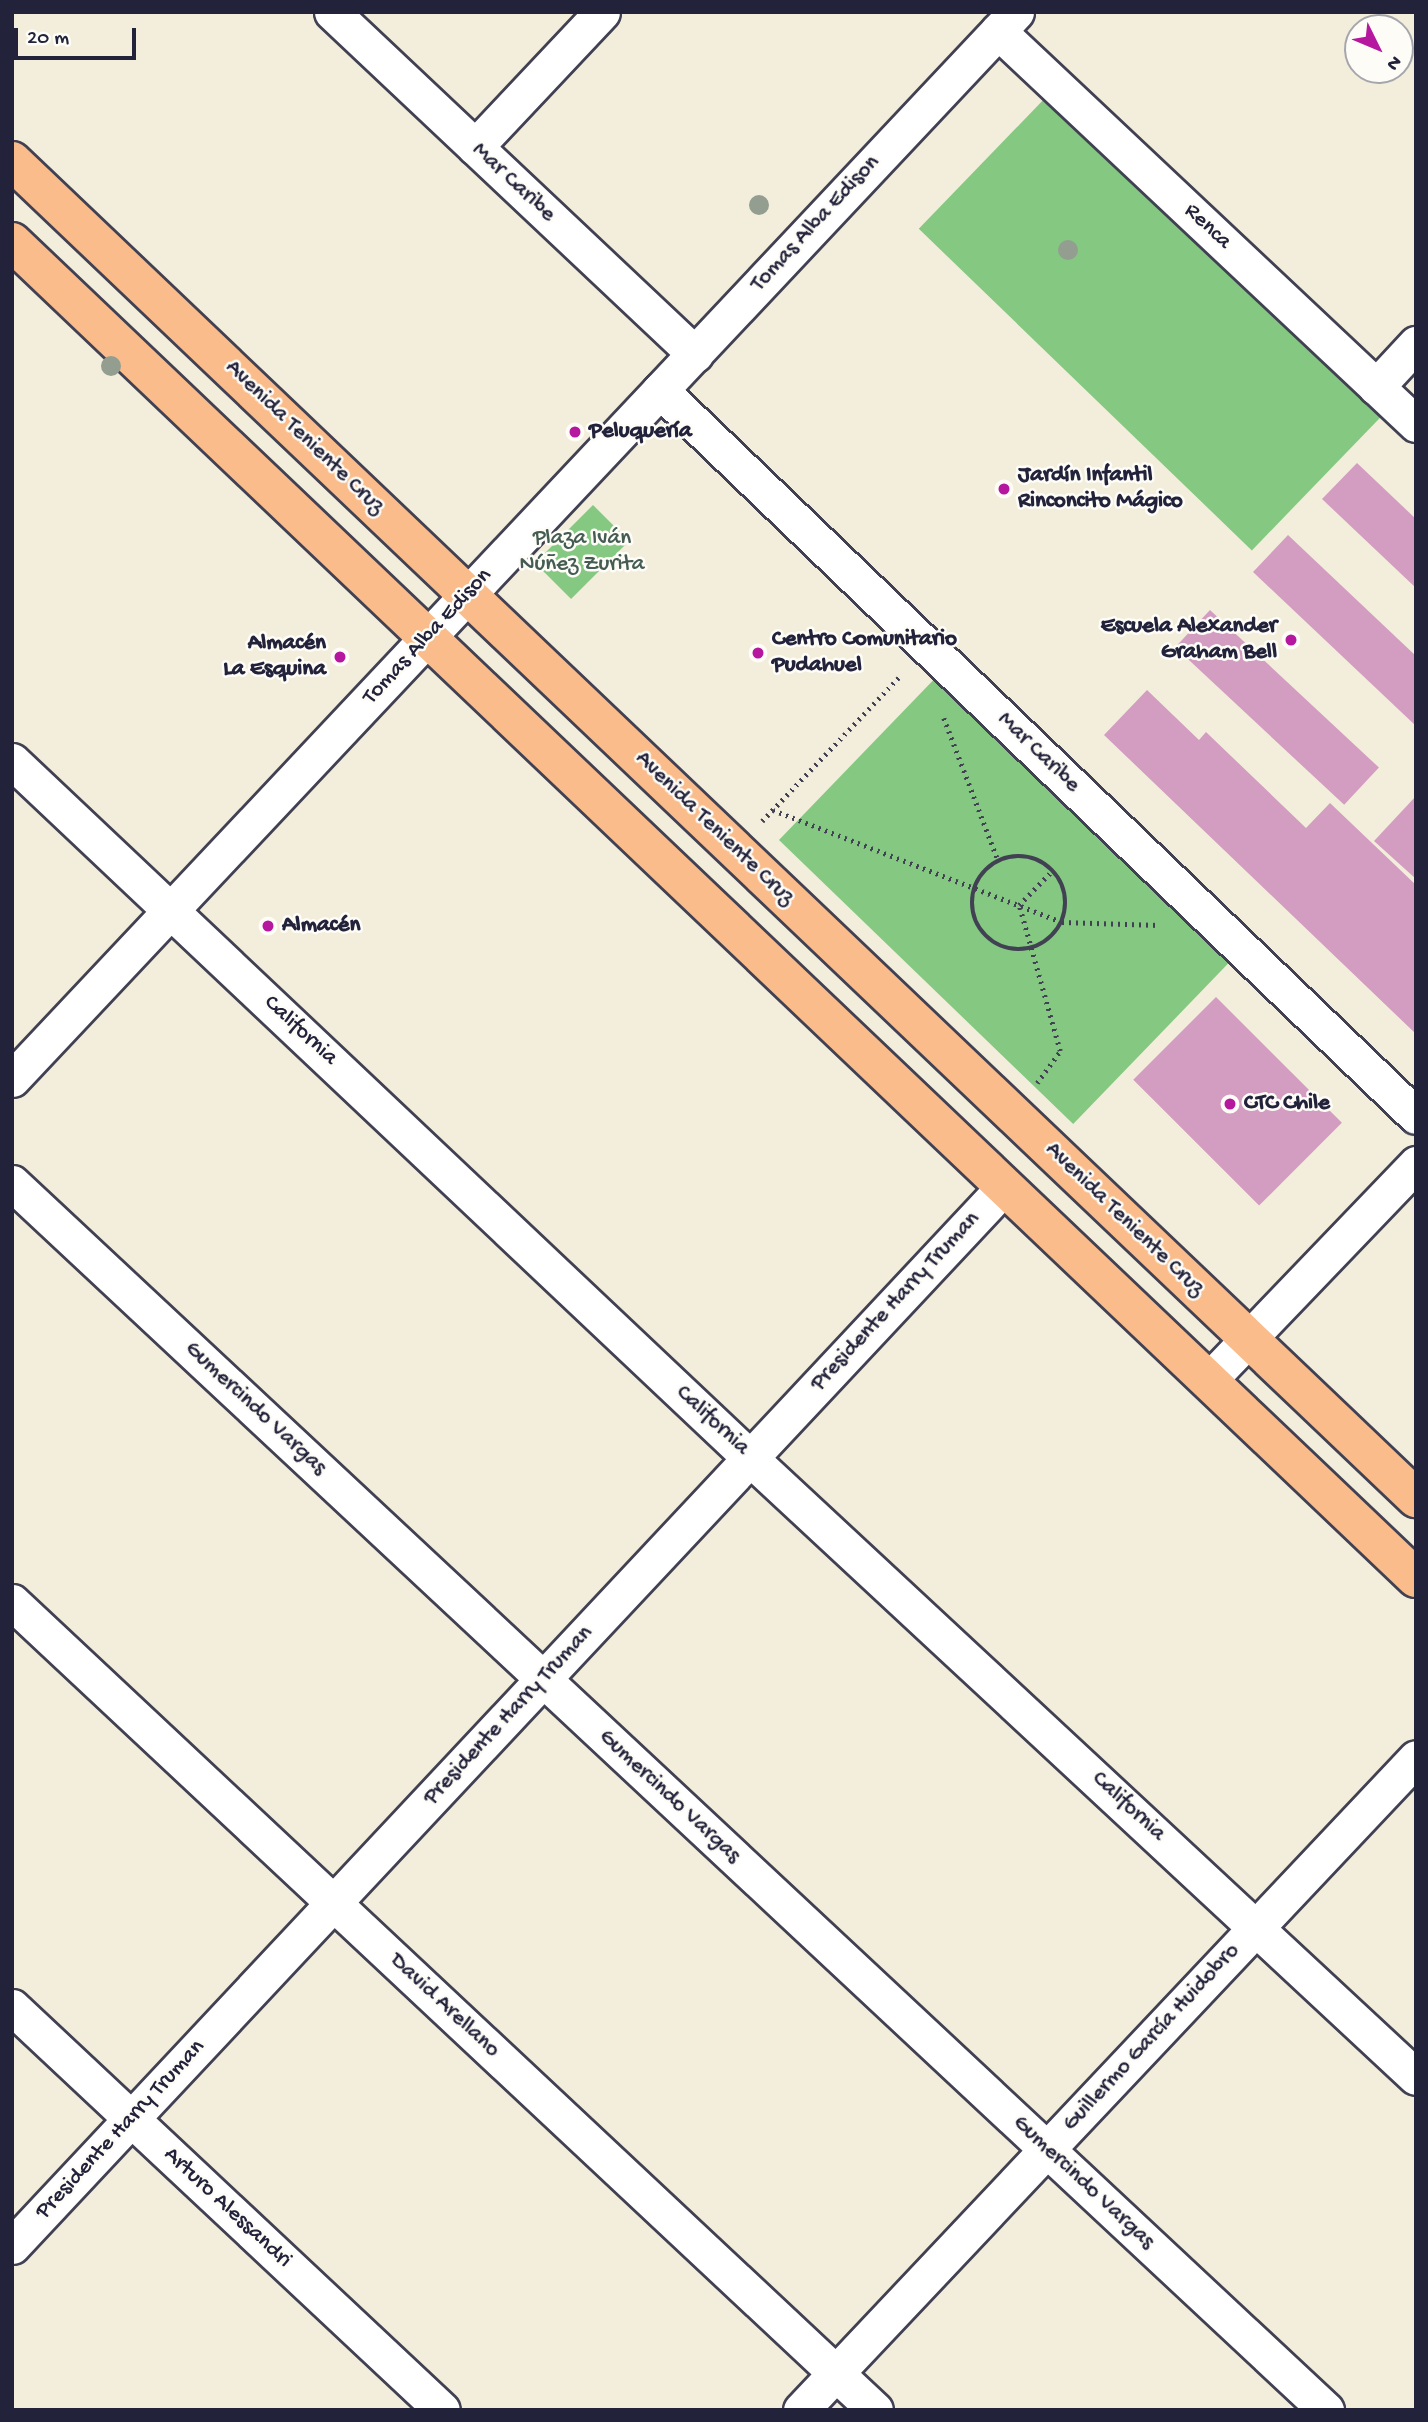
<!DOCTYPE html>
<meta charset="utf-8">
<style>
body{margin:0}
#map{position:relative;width:1428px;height:2422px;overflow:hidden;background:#f3eedb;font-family:"Gochi Hand",sans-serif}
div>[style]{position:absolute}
.green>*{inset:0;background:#84c881;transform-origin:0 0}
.building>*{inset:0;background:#d29dc0;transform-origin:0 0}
.path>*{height:4.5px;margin-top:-2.25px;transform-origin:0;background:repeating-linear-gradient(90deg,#414153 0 2px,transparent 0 7px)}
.path>.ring{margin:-2.25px;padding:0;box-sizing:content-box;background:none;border:4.5px solid #414153;border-radius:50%}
.roads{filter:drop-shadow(2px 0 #414153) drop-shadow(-2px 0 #414153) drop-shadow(0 2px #414153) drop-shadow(0 -2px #414153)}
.street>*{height:35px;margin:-17.5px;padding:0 17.5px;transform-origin:17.5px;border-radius:17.5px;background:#fff}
.primary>*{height:38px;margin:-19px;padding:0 19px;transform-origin:19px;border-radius:19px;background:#f9bc8a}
.trees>*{width:20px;height:20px;margin:-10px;border-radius:50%;background:#939e91}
.dots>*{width:19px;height:19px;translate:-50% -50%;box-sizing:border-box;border:4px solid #fdfcf7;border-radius:50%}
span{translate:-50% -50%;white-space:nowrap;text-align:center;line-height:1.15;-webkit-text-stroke:5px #fdfcf7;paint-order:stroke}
.street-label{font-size:23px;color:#22223b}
.poi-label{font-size:23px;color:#22223b;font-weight:700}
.left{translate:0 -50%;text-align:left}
.right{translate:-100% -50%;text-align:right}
.park-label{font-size:23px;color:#445c54}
.frame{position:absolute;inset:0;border:14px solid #22223b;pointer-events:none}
.north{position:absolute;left:1344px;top:14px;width:70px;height:70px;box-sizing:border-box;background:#fdfcf7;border:2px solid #a5a5ac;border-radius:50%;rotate:133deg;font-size:19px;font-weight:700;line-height:28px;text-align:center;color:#22223b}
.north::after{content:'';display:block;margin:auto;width:24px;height:32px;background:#b5179e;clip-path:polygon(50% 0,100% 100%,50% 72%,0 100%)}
.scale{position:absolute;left:14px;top:28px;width:122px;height:32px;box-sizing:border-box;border:4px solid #22223b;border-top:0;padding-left:9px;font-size:21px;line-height:24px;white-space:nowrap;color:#22223b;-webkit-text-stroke:5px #fdfcf7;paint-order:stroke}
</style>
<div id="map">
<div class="green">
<i style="left:1048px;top:95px;width:463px;height:186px;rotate:44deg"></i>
<i style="left:593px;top:505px;width:51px;height:82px;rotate:45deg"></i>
<i style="left:945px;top:668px;width:409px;height:239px;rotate:44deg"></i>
</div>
<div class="building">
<i style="clip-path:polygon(1357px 463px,1416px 519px,1416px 588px,1322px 499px)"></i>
<i style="clip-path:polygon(1288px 535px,1416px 656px,1416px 726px,1253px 572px)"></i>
<i style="left:1210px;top:610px;width:231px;height:51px;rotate:43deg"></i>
<i style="clip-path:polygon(1147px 690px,1199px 740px,1206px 732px,1306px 828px,1330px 803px,1416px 885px,1416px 1034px,1104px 735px)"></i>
<i style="clip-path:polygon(1416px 796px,1416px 879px,1374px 841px)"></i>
<i style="left:1216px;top:997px;width:178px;height:117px;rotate:45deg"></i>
</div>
<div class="path">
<i style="left:944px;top:718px;width:152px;rotate:69.2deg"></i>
<i style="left:773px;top:810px;width:310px;rotate:21.2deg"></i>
<i style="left:1062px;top:922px;width:97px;rotate:1.8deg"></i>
<i style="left:762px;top:821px;width:202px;rotate:-46.4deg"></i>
<i class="ring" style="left:972px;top:856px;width:89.5px;height:89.5px"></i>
<i style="left:1037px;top:1083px;width:39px;rotate:-54deg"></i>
<i style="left:1060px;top:1051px;width:152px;rotate:-105.7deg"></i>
<i style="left:1019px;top:905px;width:49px;rotate:-45.8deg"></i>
</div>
<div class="roads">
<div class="street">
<i style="left:332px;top:12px;width:499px;rotate:43.3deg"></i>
<i style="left:998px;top:31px;width:574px;rotate:43.23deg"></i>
<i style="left:475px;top:147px;width:185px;rotate:-46.7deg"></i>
<i style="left:1376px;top:387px;width:59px;rotate:-47.1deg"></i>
<i style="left:660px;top:390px;width:1048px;rotate:43.84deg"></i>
<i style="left:12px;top:761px;width:1015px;rotate:43.36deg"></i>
<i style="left:750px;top:1458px;width:909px;rotate:42.91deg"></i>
<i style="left:12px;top:1079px;width:1465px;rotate:-46.74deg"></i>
<i style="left:12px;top:1183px;width:1798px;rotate:43.04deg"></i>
<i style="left:1208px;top:1381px;width:301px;rotate:-46.2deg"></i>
<i style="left:12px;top:1602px;width:1182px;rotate:43.11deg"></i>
<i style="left:12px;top:2007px;width:589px;rotate:43.14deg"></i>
<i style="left:12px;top:2246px;width:1452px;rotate:-46.87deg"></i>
<i style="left:801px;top:2410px;width:896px;rotate:-46.67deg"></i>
</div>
<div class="primary">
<i style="left:12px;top:161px;width:1939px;rotate:43.6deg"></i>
<i style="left:12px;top:242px;width:1938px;rotate:43.58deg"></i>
</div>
</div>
<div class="trees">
<i style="left:759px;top:205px"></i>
<i style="left:1068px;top:250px"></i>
<i style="left:111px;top:366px"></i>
</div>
<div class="dots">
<i style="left:575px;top:432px;background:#b5179e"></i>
<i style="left:1004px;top:489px;background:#b5179e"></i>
<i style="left:1291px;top:640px;background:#b5179e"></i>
<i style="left:758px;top:653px;background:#b5179e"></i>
<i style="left:340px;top:657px;background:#b5179e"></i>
<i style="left:268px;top:926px;background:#b5179e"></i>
<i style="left:1230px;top:1104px;background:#b5179e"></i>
</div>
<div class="street-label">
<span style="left:513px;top:183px;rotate:43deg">Mar Caribe</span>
<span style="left:816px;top:224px;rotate:-47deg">Tomas Alba Edison</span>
<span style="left:1207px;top:227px;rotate:43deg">Renca</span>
<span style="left:304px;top:438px;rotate:44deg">Avenida Teniente Cruz</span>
<span style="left:428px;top:637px;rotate:-47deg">Tomas Alba Edison</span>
<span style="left:1038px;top:753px;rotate:44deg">Mar Caribe</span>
<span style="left:714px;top:829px;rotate:44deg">Avenida Teniente Cruz</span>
<span style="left:300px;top:1031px;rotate:43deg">California</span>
<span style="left:1124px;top:1220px;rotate:44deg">Avenida Teniente Cruz</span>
<span style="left:896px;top:1302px;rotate:-47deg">Presidente Harry Truman</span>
<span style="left:255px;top:1409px;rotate:43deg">Gumercindo Vargas</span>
<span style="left:712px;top:1421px;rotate:43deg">California</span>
<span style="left:509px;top:1716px;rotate:-47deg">Presidente Harry Truman</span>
<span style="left:669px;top:1797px;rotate:43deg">Gumercindo Vargas</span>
<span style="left:1128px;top:1807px;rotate:43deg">California</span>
<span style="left:444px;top:2006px;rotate:43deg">David Arellano</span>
<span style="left:1152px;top:2038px;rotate:-47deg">Guillermo García Huidobro</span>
<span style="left:121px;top:2130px;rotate:-47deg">Presidente Harry Truman</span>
<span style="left:1083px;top:2183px;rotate:43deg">Gumercindo Vargas</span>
<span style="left:227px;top:2208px;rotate:43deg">Arturo Alessandri</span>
</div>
<div class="poi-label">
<span class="left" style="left:589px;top:432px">Peluquería</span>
<span class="left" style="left:1018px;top:489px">Jardín Infantil<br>Rinconcito Mágico</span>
<span class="right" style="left:1277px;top:640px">Escuela Alexander<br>Graham Bell</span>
<span class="left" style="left:772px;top:653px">Centro Comunitario<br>Pudahuel</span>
<span class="right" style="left:326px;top:657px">Almacén<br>La Esquina</span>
<span class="left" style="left:282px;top:926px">Almacén</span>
<span class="left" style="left:1244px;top:1104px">CTC Chile</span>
</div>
<div class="park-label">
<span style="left:582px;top:552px">Plaza Iván<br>Núñez Zurita</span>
</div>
<div class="frame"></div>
<div class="north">N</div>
<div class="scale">20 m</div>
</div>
